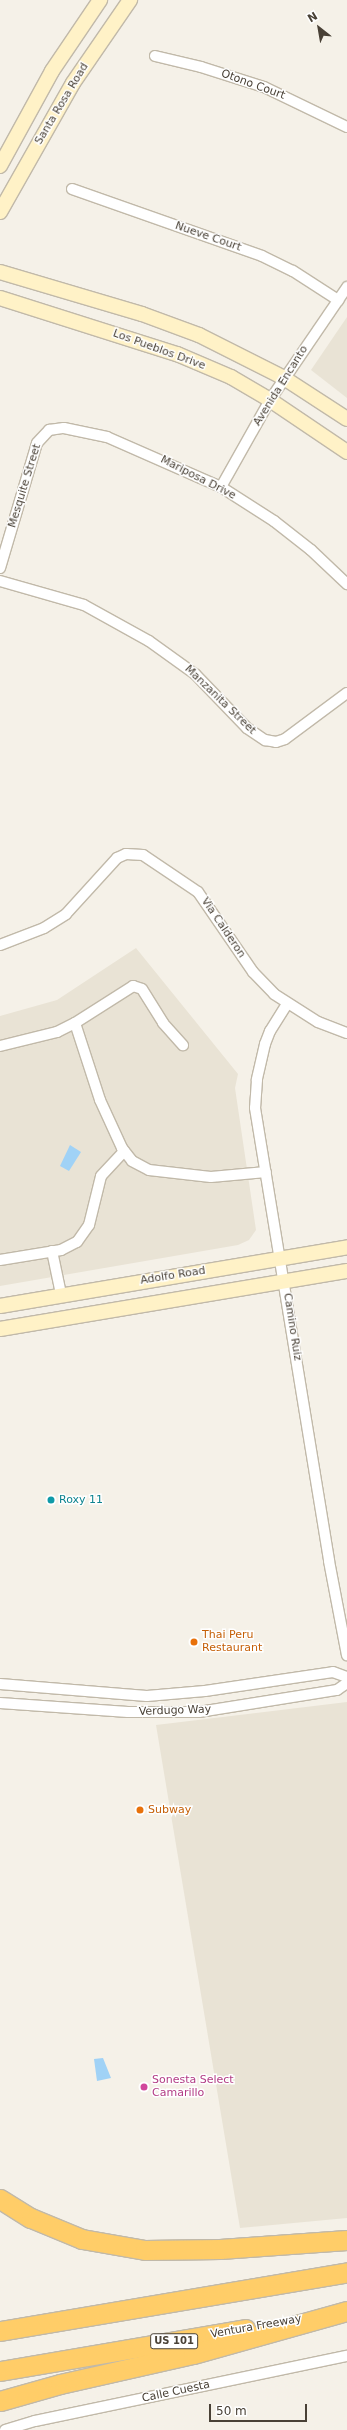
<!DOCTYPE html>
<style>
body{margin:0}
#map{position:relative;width:347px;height:2430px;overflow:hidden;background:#f5f1e8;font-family:"DejaVu Sans",sans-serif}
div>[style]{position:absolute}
.residential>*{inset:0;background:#e9e3d5}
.water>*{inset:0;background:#a0d2f6}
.roads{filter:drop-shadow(1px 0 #c1b9a9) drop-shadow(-1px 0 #c1b9a9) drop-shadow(0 1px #c1b9a9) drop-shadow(0 -1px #c1b9a9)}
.street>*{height:10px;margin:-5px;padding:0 5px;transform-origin:5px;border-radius:5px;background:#fff}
.secondary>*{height:14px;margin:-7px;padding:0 7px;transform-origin:7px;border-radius:7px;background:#fff2c7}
.highway>*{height:19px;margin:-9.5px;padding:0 9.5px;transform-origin:9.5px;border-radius:9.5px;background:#ffcd68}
.dots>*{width:11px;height:11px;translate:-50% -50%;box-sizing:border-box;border:2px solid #fff;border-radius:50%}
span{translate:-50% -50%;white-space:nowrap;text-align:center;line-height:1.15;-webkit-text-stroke:3px #fff;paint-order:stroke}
.shield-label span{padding:1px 3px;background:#fff;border:1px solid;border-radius:3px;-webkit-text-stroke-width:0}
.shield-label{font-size:10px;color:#494136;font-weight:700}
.street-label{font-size:11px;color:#494136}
.culture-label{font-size:11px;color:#0d838f}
.left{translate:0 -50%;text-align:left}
.food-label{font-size:11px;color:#c56008}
.hotel-label{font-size:11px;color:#b23c85}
.north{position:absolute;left:299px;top:8px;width:40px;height:40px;-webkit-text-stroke:3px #fff;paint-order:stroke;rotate:329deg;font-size:11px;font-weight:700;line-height:16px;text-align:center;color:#494136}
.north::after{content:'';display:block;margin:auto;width:14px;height:18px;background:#494136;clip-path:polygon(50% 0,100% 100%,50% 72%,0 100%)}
.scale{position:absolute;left:209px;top:2404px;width:98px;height:18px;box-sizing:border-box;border:2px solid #494136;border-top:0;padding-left:5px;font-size:12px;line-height:14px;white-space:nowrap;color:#494136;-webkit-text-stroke:3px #fff;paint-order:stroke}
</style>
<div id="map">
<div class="residential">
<i style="clip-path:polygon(347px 317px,347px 398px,311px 370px)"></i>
<i style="clip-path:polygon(136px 948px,238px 1074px,235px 1088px,256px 1230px,249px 1240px,238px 1245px,0 1286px,0 1016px,57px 1000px)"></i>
<i style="clip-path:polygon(347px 1702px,347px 2218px,240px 2228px,156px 1725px)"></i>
</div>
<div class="water">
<i style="clip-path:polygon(70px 1145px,81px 1152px,69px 1171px,60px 1166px)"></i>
<i style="clip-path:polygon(103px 2058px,111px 2078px,97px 2081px,94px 2059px)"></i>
</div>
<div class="roads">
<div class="street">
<i style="left:155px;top:56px;width:47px;rotate:13.4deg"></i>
<i style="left:201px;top:67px;width:66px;rotate:17.6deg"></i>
<i style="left:264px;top:87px;width:92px;rotate:25.7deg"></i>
<i style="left:72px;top:189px;width:201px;rotate:19.4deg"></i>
<i style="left:262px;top:256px;width:34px;rotate:26deg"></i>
<i style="left:293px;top:271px;width:54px;rotate:32.8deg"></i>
<i style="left:221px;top:487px;width:100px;rotate:-60.6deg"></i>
<i style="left:270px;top:400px;width:137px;rotate:-55.7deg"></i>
<i style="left:0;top:568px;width:130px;rotate:-73.5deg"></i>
<i style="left:37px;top:443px;width:18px;rotate:-47deg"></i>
<i style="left:49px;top:430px;width:15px;rotate:-8deg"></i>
<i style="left:64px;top:428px;width:44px;rotate:11.8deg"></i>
<i style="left:107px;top:437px;width:124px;rotate:23.7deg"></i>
<i style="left:221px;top:487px;width:63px;rotate:32.7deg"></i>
<i style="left:274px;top:521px;width:47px;rotate:38.1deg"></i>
<i style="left:311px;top:550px;width:50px;rotate:43.4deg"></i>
<i style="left:0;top:581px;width:87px;rotate:15.9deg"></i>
<i style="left:84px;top:605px;width:74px;rotate:29deg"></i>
<i style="left:149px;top:641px;width:57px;rotate:35.7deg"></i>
<i style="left:195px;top:674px;width:75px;rotate:46.1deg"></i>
<i style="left:247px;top:728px;width:22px;rotate:34deg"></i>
<i style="left:265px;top:740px;width:11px;rotate:10deg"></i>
<i style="left:276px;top:742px;width:9px;rotate:-18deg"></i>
<i style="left:285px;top:739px;width:77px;rotate:-36.6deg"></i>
<i style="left:0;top:945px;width:47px;rotate:-21.1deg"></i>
<i style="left:44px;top:928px;width:26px;rotate:-32deg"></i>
<i style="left:66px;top:914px;width:76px;rotate:-47.7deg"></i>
<i style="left:117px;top:858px;width:10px;rotate:-24deg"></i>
<i style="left:126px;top:854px;width:17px;rotate:3deg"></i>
<i style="left:143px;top:855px;width:66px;rotate:33.9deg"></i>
<i style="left:198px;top:892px;width:97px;rotate:55.5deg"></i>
<i style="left:253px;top:972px;width:30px;rotate:46deg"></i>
<i style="left:274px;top:994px;width:52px;rotate:32.5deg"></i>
<i style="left:318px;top:1022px;width:31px;rotate:21deg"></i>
<i style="left:287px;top:1004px;width:32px;rotate:122deg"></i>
<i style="left:270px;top:1031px;width:14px;rotate:111deg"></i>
<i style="left:265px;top:1044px;width:37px;rotate:103deg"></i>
<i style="left:257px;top:1080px;width:28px;rotate:94deg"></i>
<i style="left:255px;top:1108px;width:459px;rotate:80.7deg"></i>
<i style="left:329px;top:1561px;width:96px;rotate:79.2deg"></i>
<i style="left:75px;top:1023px;width:81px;rotate:72deg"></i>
<i style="left:100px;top:1100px;width:53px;rotate:65.4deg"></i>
<i style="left:122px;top:1148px;width:16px;rotate:52deg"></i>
<i style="left:132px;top:1161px;width:19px;rotate:28deg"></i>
<i style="left:149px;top:1170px;width:62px;rotate:6.4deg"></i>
<i style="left:211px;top:1177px;width:55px;rotate:-5.2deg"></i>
<i style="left:0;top:1046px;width:59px;rotate:-13.8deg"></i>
<i style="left:57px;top:1032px;width:20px;rotate:-27deg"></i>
<i style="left:75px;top:1023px;width:69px;rotate:-32.5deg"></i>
<i style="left:133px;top:986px;width:9px;rotate:18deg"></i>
<i style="left:142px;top:989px;width:40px;rotate:58deg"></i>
<i style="left:163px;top:1023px;width:30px;rotate:48deg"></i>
<i style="left:52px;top:1251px;width:44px;rotate:78.2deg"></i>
<i style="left:0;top:1260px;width:62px;rotate:-9.3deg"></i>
<i style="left:61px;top:1250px;width:18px;rotate:-27deg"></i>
<i style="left:77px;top:1242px;width:21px;rotate:-55deg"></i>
<i style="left:89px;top:1225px;width:50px;rotate:-76.2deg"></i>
<i style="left:101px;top:1176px;width:34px;rotate:-47deg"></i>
<i style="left:0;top:1684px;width:147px;rotate:4.7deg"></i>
<i style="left:147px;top:1696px;width:58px;rotate:-4.9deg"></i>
<i style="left:205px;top:1691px;width:129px;rotate:-8.4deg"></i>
<i style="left:333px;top:1672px;width:15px;rotate:20deg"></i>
<i style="left:0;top:1703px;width:128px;rotate:4deg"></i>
<i style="left:128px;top:1712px;width:71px"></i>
<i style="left:199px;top:1712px;width:140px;rotate:-9.1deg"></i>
<i style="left:337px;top:1690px;width:12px;rotate:-35deg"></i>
<i style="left:5px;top:2430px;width:31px;rotate:-17deg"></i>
<i style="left:35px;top:2421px;width:319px;rotate:-11.8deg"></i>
</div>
<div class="secondary">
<i style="left:0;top:166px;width:108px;rotate:-61.3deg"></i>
<i style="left:52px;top:71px;width:86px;rotate:-55.9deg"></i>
<i style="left:0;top:212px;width:148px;rotate:-60.5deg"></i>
<i style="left:73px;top:83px;width:101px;rotate:-55.5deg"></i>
<i style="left:0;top:272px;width:148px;rotate:16.5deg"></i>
<i style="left:142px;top:314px;width:61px;rotate:20.2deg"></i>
<i style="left:199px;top:335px;width:95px;rotate:26.8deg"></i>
<i style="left:284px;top:378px;width:75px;rotate:33.1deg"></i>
<i style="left:0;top:298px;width:186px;rotate:17.6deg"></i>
<i style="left:177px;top:354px;width:59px;rotate:23.1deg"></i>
<i style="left:231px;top:377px;width:45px;rotate:30.5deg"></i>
<i style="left:270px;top:400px;width:93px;rotate:34deg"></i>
<i style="left:0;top:1306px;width:352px;rotate:-9.6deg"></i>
<i style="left:0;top:1329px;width:352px;rotate:-9.5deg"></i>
</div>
<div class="highway">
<i style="left:0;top:2199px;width:36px;rotate:32deg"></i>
<i style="left:31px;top:2218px;width:55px;rotate:22.4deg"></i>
<i style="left:82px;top:2239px;width:64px;rotate:9.9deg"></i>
<i style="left:145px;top:2250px;width:75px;rotate:-0.8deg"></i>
<i style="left:220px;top:2249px;width:127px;rotate:-4.1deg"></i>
<i style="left:0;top:2331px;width:352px;rotate:-9.6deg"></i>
<i style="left:0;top:2371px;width:249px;rotate:-9.7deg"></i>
<i style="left:0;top:2401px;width:62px;rotate:-15.8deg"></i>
<i style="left:60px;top:2384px;width:136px;rotate:-12.7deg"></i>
<i style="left:193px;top:2354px;width:160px;rotate:-15.6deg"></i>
</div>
</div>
<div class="dots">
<i style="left:51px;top:1500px;background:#0f9aa8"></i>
<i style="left:194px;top:1642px;background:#e8710a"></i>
<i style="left:140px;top:1810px;background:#e8710a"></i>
<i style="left:144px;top:2087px;background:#d1479c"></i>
</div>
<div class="shield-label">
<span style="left:174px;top:2341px">US 101</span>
</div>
<div class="street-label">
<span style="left:253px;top:85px;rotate:20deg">Otono Court</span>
<span style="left:62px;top:104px;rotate:-59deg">Santa Rosa Road</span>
<span style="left:208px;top:237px;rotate:19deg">Nueve Court</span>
<span style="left:159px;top:350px;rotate:20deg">Los Pueblos Drive</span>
<span style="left:281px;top:386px;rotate:-58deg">Avenida Encanto</span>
<span style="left:198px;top:478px;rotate:27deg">Mariposa Drive</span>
<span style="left:25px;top:486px;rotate:-73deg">Mesquite Street</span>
<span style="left:220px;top:700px;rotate:44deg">Manzanita Street</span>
<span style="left:223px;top:928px;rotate:56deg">Via Calderon</span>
<span style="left:173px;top:1276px;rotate:-9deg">Adolfo Road</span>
<span style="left:292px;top:1327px;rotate:81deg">Camino Ruiz</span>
<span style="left:175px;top:1711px;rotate:-2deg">Verdugo Way</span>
<span style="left:256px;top:2327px;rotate:-10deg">Ventura Freeway</span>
<span style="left:176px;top:2392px;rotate:-12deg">Calle Cuesta</span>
</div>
<div class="culture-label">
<span class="left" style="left:59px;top:1500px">Roxy 11</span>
</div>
<div class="food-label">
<span class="left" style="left:202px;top:1642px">Thai Peru<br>Restaurant</span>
<span class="left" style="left:148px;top:1810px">Subway</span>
</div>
<div class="hotel-label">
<span class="left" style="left:152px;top:2087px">Sonesta Select<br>Camarillo</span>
</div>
<div class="north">N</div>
<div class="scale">50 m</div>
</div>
